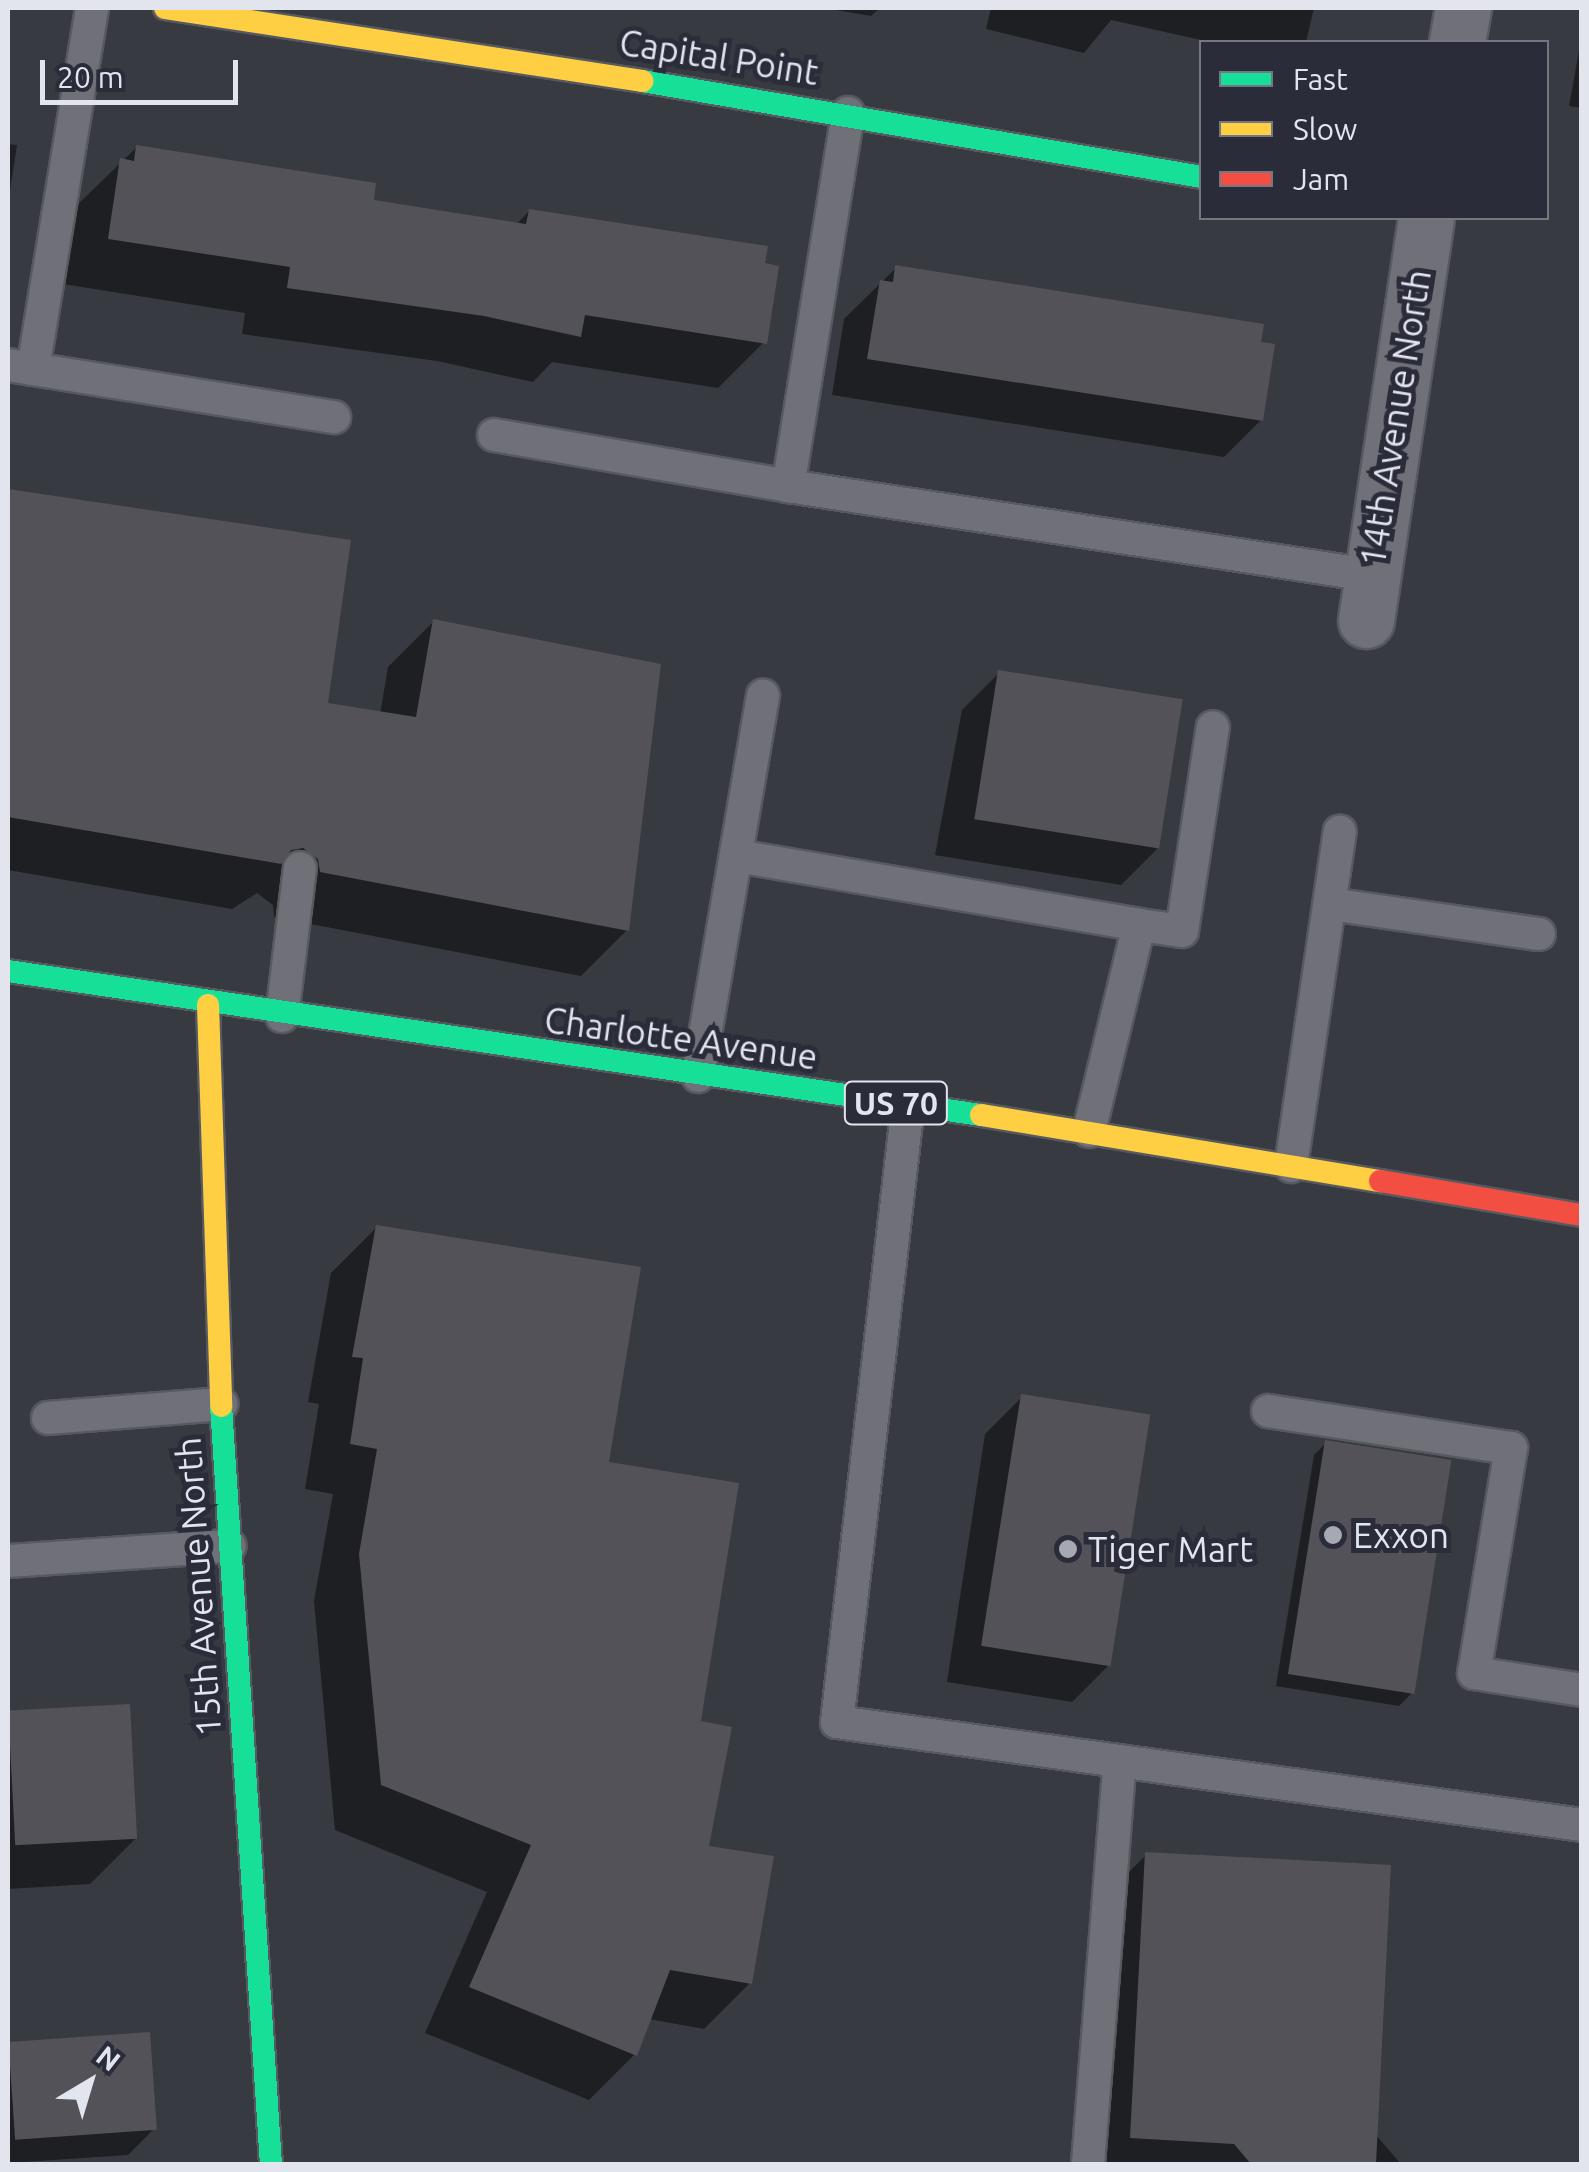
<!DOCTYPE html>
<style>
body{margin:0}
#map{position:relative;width:1589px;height:2172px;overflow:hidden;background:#383a42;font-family:Ubuntu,sans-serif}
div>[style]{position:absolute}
.shadow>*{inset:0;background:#0007}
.building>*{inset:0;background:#535259;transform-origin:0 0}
.roads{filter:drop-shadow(2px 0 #575960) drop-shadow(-2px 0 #575960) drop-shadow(0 2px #575960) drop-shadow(0 -2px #575960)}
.lane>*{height:32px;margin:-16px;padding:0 16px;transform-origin:16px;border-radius:16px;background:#707178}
.street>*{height:55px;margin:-27.5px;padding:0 27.5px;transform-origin:27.5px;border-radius:27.5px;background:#707178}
.fast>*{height:22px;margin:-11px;padding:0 11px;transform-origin:11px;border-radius:11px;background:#16e098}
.slow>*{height:22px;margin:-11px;padding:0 11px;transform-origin:11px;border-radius:11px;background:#ffcf43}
.jam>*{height:22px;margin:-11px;padding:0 11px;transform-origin:11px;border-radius:11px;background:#f24e42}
.dots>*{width:28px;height:28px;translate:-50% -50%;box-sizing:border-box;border:5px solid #2b2c3a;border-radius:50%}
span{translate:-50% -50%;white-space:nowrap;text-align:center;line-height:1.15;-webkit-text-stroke:10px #2b2c3a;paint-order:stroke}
.shield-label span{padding:2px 8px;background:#2b2c3a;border:2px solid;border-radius:8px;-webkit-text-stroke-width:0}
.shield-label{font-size:32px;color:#e3e5ee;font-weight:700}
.street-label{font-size:35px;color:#e3e5ee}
.poi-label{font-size:35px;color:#e3e5ee}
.left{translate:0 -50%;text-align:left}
.frame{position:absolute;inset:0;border:10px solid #e3e5ee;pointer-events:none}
.legend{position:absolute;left:1199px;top:40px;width:350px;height:180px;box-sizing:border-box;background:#2b2c3a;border:2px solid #757682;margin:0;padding:12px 18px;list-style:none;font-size:30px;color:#e3e5ee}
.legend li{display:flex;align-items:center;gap:20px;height:50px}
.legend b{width:50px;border:2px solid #757682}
.north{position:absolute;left:40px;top:2032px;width:100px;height:100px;-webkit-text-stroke:8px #2b2c3a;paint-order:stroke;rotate:38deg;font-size:28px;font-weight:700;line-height:40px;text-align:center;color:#e3e5ee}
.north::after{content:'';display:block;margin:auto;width:35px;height:45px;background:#e3e5ee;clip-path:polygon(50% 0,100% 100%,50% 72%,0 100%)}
.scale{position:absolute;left:40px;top:60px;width:198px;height:45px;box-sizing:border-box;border:5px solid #e3e5ee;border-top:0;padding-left:12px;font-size:30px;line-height:35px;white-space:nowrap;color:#e3e5ee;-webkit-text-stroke:8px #2b2c3a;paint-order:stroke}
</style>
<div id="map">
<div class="shadow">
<i style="clip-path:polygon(824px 8px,880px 8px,871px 16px)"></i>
<i style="clip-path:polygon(991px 8px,1314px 8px,1306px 42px,1210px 42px,1111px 20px,1084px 53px,986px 29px)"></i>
<i style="clip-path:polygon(1582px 34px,1582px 108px,1569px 106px)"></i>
<i style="clip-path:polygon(8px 144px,17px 145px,8px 203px)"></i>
<i style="clip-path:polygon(137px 147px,371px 202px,516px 225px,529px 211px,764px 342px,718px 388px,552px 362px,533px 382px,437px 361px,242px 334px,245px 313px,63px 284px,75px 207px)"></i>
<i style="clip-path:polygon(896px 268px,1261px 420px,1224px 457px,832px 395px,844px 319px)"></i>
<i style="clip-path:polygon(8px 492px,348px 542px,325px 706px,380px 714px,388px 667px,434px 621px,627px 930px,581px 976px,274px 917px,273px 905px,257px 893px,232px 909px,8px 870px)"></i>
<i style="clip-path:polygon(999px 673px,1158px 848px,1121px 885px,935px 855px,962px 710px)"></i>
<i style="clip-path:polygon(377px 1227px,606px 1465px,698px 1723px,706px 1848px,750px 1983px,704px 2029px,649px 2019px,635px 2054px,589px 2100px,425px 2033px,487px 1892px,335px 1830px,314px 1601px,333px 1494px,305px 1489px,319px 1404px,308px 1402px,331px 1273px)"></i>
<i style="clip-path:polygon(1022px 1397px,1109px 1665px,1072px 1702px,947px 1682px,985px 1434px)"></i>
<i style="clip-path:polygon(1326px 1443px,1411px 1694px,1399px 1706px,1276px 1686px,1314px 1455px)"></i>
<i style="clip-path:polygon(127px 1706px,136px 1838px,90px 1884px,8px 1889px,8px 1714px)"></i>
<i style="clip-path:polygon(1146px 1855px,1375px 2134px,1401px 2164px,1087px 2164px,1100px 1901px)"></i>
<i style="clip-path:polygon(148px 2035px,154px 2129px,128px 2155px,8px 2163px,8px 2044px)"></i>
</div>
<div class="building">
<i style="clip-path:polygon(136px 145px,376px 183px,374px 200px,526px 224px,529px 209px,768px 246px,765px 263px,779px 266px,767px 344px,585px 315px,581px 337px,484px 316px,287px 288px,290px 267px,108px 239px,120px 158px,134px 161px)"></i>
<i style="clip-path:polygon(895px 265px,1264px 324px,1261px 342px,1275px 344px,1263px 421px,867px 359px,880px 280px,893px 282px)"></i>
<i style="clip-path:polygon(8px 489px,351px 540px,328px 703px,416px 717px,433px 619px,661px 664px,629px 931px,320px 872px,318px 859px,303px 848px,291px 850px,281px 864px,8px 817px)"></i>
<i style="left:998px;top:670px;width:187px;height:151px;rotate:9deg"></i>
<i style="clip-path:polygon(376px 1225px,641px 1267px,609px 1462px,739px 1483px,701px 1721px,732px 1727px,709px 1846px,774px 1856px,752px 1984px,670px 1970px,637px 2056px,469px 1987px,531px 1845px,381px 1785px,359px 1554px,377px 1449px,350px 1444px,363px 1358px,352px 1357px)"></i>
<i style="left:1021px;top:1394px;width:131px;height:255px;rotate:9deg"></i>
<i style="left:1325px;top:1440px;width:128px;height:237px;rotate:9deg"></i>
<i style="left:130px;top:1704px;width:135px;height:122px;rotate:87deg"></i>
<i style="clip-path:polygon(1145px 1852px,1391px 1865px,1376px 2164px,1251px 2164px,1234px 2144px,1130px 2138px)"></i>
<i style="left:150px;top:2032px;width:98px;height:142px;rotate:86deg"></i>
</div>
<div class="roads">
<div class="lane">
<i style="left:848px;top:113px;width:378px;rotate:99.1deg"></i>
<i style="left:788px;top:486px;width:588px;rotate:8.71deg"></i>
<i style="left:8px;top:365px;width:25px;rotate:9deg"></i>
<i style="left:33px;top:369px;width:366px;rotate:-80.7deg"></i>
<i style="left:33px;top:369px;width:305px;rotate:9.1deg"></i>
<i style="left:494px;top:435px;width:298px;rotate:9.8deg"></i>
<i style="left:737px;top:856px;width:408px;rotate:9.7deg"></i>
<i style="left:1139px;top:925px;width:212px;rotate:103.6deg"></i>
<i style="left:1330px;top:904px;width:211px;rotate:8.2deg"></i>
<i style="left:1139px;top:925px;width:43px;rotate:7.9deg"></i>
<i style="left:1182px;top:931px;width:206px;rotate:-81.4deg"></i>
<i style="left:282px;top:1016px;width:149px;rotate:-83.1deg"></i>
<i style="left:698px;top:1076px;width:386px;rotate:-80.3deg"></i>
<i style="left:908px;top:1105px;width:621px;rotate:96.56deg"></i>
<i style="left:837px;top:1722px;width:752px;rotate:7.87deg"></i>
<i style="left:1291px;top:1166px;width:338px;rotate:-81.7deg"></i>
<i style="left:1268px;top:1411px;width:246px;rotate:8.7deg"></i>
<i style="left:1511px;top:1448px;width:228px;rotate:99.3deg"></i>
<i style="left:1474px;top:1673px;width:109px;rotate:8.9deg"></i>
<i style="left:48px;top:1418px;width:174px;rotate:-4.6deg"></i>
<i style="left:8px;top:1561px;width:222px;rotate:-3.9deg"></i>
<i style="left:1088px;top:2164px;width:404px;rotate:-85.5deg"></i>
</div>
<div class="street">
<i style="left:1457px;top:42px;width:35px;rotate:-80deg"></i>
<i style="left:1366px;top:620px;width:406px;rotate:-81.5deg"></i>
</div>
<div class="fast">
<i style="left:642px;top:81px;width:568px;rotate:9.73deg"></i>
<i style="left:8px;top:971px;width:984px;rotate:8.42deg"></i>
<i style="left:221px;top:1406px;width:760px;rotate:86.23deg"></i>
</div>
<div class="slow">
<i style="left:165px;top:8px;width:483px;rotate:8.7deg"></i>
<i style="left:208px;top:1005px;width:401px;rotate:88.1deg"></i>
<i style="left:981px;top:1115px;width:404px;rotate:9.4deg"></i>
</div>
<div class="jam">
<i style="left:1380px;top:1181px;width:205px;rotate:9.6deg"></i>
</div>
</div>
<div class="dots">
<i style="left:1333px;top:1535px;background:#a7a9b2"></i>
<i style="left:1068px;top:1549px;background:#a7a9b2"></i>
</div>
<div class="shield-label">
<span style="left:896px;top:1103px">US 70</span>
</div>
<div class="street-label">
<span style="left:719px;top:57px;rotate:9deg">Capital Point</span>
<span style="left:1395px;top:418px;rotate:-81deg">14th Avenue North</span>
<span style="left:681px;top:1038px;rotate:8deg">Charlotte Avenue</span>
<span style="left:198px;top:1587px;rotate:-94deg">15th Avenue North</span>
</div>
<div class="poi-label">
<span class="left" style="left:1353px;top:1535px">Exxon</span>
<span class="left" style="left:1088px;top:1549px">Tiger Mart</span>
</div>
<div class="frame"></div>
<ul class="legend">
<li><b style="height:12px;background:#16e098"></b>Fast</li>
<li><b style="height:12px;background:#ffcf43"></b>Slow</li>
<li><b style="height:12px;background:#f24e42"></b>Jam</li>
</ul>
<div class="north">N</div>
<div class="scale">20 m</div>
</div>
